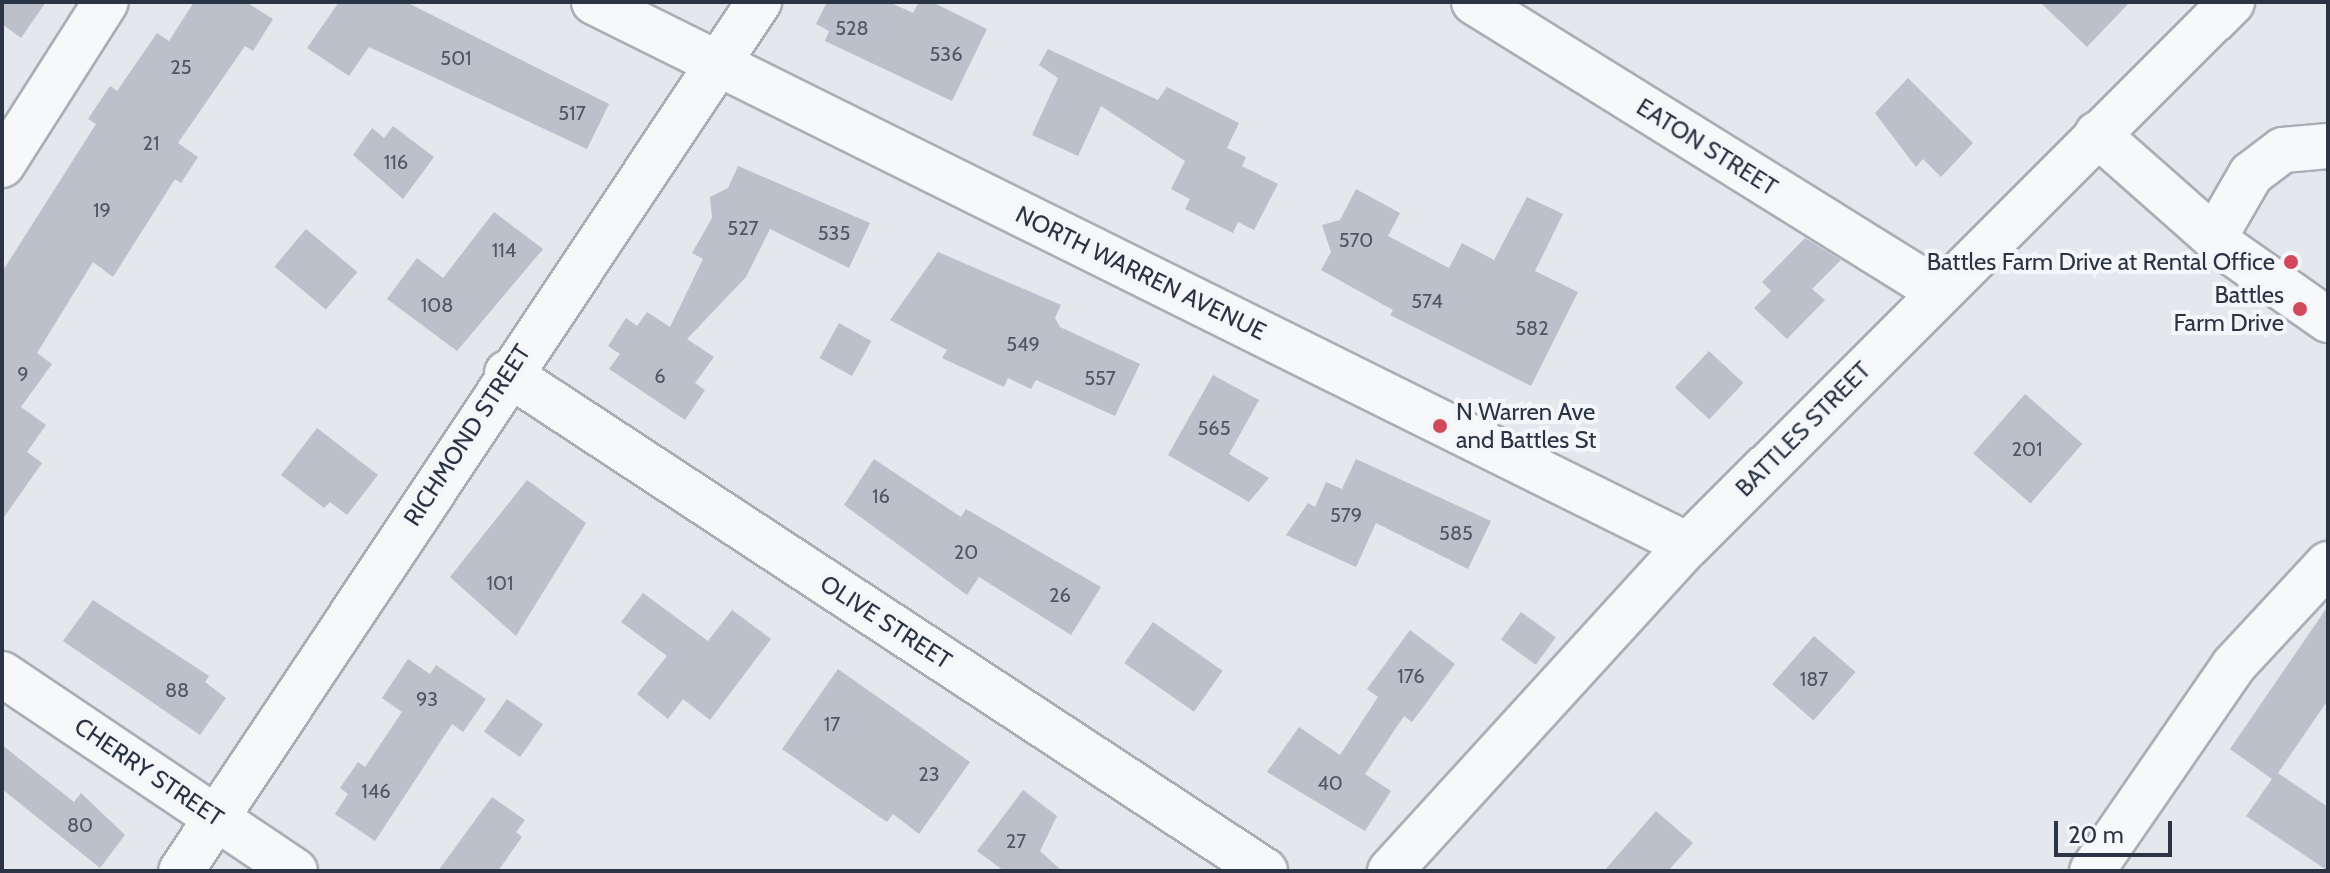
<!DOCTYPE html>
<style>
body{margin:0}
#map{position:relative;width:2330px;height:873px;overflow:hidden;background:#e4e7ec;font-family:Cabin,sans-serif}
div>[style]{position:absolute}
.building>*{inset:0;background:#bbc0ca;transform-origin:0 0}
.roads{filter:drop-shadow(2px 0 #a9aeb7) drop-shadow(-2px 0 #a9aeb7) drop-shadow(0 2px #a9aeb7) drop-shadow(0 -2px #a9aeb7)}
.minor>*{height:44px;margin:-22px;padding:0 22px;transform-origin:22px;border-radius:22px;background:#f7f8fa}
.dots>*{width:22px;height:22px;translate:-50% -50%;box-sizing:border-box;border:4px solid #f4f6f9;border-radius:50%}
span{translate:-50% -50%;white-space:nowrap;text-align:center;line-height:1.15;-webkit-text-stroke:8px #f4f6f9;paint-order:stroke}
.number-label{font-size:20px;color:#4f5766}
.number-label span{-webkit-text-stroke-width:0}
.street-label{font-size:24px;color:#2b3445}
.poi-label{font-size:24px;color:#2b3445}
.right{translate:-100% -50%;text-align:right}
.left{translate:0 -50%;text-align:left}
.frame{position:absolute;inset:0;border:4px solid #2b3445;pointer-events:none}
.scale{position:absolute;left:2054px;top:821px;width:118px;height:36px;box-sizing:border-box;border:4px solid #2b3445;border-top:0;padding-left:10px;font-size:24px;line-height:28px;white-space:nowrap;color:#2b3445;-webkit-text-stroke:6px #f4f6f9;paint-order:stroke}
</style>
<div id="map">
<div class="building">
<i style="clip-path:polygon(2px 2px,46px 2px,21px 38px,2px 24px)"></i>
<i style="clip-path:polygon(194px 2px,246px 2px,273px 19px,253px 51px,245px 46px,178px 143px,198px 157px,181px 183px,175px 179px,113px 277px,93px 262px,37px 353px,52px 364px,21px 407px,46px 425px,27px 452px,42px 463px,2px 520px,2px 272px,96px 124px,88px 119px,110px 86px,117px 91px,157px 33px,169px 41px)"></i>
<i style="clip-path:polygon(339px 2px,406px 2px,609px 104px,587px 149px,369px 47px,349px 76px,307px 48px)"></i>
<i style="clip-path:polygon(827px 2px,889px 2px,913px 13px,919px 2px,932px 2px,987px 29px,952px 101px,825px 41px,829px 31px,816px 24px)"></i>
<i style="clip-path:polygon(2040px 2px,2130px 2px,2087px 47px)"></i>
<i style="clip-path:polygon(1048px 49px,1158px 100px,1167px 87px,1239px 123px,1227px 148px,1246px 157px,1242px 166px,1278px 184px,1254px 230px,1238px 222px,1233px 233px,1185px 209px,1190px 199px,1171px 189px,1185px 161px,1101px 106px,1078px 156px,1032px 135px,1058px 78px,1039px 65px)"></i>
<i style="clip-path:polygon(1908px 78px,1973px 143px,1941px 177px,1923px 159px,1916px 167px,1875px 113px)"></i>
<i style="clip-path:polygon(393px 126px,434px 157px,403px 199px,353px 155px,372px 128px,384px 138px)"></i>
<i style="clip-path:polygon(738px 166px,870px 223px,849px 268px,770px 229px,746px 277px,687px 339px,714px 357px,695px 383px,705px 390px,685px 420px,609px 369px,620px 354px,608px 346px,626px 318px,637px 326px,647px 312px,670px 327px,703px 259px,692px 253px,712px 218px,710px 197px,728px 188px)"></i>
<i style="clip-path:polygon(1356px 189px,1400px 213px,1388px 236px,1449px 268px,1462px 243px,1494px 260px,1527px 197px,1563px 214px,1535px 271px,1578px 292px,1531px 386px,1390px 315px,1393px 310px,1321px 270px,1331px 252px,1322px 225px,1340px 220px)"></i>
<i style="clip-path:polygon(494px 212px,543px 249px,457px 351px,387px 299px,417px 258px,443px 278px)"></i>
<i style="left:306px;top:229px;width:67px;height:49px;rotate:40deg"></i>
<i style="clip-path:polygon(1805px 238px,1841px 260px,1812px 289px,1825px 300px,1787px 339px,1754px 308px,1771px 291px,1762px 282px)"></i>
<i style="clip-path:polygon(938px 252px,1061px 305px,1055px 318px,1060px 327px,1140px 364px,1115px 416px,1036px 380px,1031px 389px,1008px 378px,1004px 387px,942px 358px,947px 350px,890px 320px)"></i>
<i style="left:839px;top:323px;width:37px;height:40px;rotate:29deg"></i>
<i style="left:1709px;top:351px;width:47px;height:50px;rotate:43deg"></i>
<i style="clip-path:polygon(1213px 375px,1259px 400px,1229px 454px,1269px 478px,1249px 502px,1168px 455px)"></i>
<i style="left:2025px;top:394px;width:76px;height:79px;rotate:41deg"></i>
<i style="clip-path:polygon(317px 428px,378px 475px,347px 515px,330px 502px,324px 508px,281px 475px)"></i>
<i style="clip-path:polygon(874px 459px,961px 517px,966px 509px,1101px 587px,1071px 635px,979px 577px,967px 595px,844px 505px)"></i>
<i style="clip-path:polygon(1356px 459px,1491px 521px,1468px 569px,1376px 523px,1356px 567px,1286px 535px,1308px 503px,1315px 507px,1326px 482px,1342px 489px)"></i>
<i style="clip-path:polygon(527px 480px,586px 523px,516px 636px,450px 577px)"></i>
<i style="clip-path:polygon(643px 593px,708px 641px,732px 610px,771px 639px,710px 720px,683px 699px,668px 719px,637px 694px,667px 656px,621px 622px)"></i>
<i style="clip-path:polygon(93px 600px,209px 676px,205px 682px,226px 698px,200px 735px,63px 641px)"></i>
<i style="clip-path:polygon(2328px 606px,2328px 700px,2278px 773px,2328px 807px,2328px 871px,2246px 816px,2272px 779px,2230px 749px)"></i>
<i style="left:1521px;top:612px;width:43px;height:34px;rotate:36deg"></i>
<i style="left:1153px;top:622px;width:85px;height:50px;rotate:35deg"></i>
<i style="clip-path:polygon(1410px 630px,1455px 664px,1412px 722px,1404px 716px,1365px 774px,1391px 791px,1365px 831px,1267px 772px,1299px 727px,1340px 755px,1378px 697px,1367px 689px)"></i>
<i style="left:1814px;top:636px;width:55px;height:64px;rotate:41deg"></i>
<i style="clip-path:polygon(408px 659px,430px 674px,436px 665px,486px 699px,463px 732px,452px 724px,375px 841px,335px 814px,348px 794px,340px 788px,358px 762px,365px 767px,402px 712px,382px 698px)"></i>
<i style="clip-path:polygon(838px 669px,970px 762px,919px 834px,893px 814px,887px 822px,782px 749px)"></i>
<i style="left:507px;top:699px;width:44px;height:40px;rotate:35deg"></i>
<i style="clip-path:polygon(2px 745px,74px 802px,81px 793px,125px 835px,100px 868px,2px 789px)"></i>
<i style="clip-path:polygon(1023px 790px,1057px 816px,1040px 851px,1062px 871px,1004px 871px,977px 851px)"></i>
<i style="clip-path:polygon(492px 797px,525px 820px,516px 832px,522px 837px,498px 871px,438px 871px)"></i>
<i style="clip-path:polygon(1656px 811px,1693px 843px,1668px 871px,1604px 871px)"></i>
</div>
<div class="roads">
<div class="minor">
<i style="left:594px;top:2px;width:1221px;rotate:26.4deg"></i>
<i style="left:1474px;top:2px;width:549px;rotate:31.89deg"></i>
<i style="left:2097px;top:134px;width:175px;rotate:41.5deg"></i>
<i style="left:2228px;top:250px;width:122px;rotate:35deg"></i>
<i style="left:2px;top:165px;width:193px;rotate:-57.5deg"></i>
<i style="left:2214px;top:238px;width:74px;rotate:-60deg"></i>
<i style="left:2251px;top:174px;width:40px;rotate:-37deg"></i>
<i style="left:2283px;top:150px;width:45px;rotate:-5.1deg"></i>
<i style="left:507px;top:373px;width:907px;rotate:33.3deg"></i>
<i style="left:2px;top:674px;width:353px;rotate:33.9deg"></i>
<i style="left:181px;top:871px;width:1044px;rotate:-56.37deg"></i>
<i style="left:1390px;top:871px;width:442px;rotate:-47.6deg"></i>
<i style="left:1688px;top:545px;width:769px;rotate:-44.95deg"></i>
<i style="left:2092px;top:871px;width:250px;rotate:-55.4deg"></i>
<i style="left:2234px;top:665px;width:138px;rotate:-47.1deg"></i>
</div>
</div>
<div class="dots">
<i style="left:2291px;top:262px;background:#d1495b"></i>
<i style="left:2300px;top:309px;background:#d1495b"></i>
<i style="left:1440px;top:426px;background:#d1495b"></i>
</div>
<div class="number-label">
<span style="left:852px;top:28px">528</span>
<span style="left:946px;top:54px">536</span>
<span style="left:456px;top:58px">501</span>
<span style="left:181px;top:67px">25</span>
<span style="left:572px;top:113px">517</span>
<span style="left:151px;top:143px">21</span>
<span style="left:396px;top:162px">116</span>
<span style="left:102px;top:210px">19</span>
<span style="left:743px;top:228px">527</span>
<span style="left:834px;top:233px">535</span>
<span style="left:1356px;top:240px">570</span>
<span style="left:504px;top:250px">114</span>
<span style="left:1427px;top:301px">574</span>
<span style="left:437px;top:305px">108</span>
<span style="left:1532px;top:328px">582</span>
<span style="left:1023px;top:344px">549</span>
<span style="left:23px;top:374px">9</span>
<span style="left:660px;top:376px">6</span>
<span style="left:1100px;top:378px">557</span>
<span style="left:1214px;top:428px">565</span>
<span style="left:2027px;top:449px">201</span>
<span style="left:881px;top:496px">16</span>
<span style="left:1346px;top:515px">579</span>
<span style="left:1456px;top:533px">585</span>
<span style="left:966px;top:552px">20</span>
<span style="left:500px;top:583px">101</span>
<span style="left:1060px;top:595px">26</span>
<span style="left:1411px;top:676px">176</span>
<span style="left:1814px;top:679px">187</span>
<span style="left:177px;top:690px">88</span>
<span style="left:427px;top:699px">93</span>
<span style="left:832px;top:724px">17</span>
<span style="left:929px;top:774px">23</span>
<span style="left:1330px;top:783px">40</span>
<span style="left:376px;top:791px">146</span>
<span style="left:80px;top:825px">80</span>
<span style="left:1016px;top:841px">27</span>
</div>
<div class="street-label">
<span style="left:1707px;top:147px;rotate:32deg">EATON STREET</span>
<span style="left:1141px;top:273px;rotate:26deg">NORTH WARREN AVENUE</span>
<span style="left:1803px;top:429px;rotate:-45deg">BATTLES STREET</span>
<span style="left:467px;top:435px;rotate:-57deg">RICHMOND STREET</span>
<span style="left:886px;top:622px;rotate:33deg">OLIVE STREET</span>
<span style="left:149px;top:772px;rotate:34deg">CHERRY STREET</span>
</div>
<div class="poi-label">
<span class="right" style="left:2275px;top:262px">Battles Farm Drive at Rental Office</span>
<span class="right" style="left:2284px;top:309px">Battles<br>Farm Drive</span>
<span class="left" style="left:1456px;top:426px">N Warren Ave<br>and Battles St</span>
</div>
<div class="frame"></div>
<div class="scale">20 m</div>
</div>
